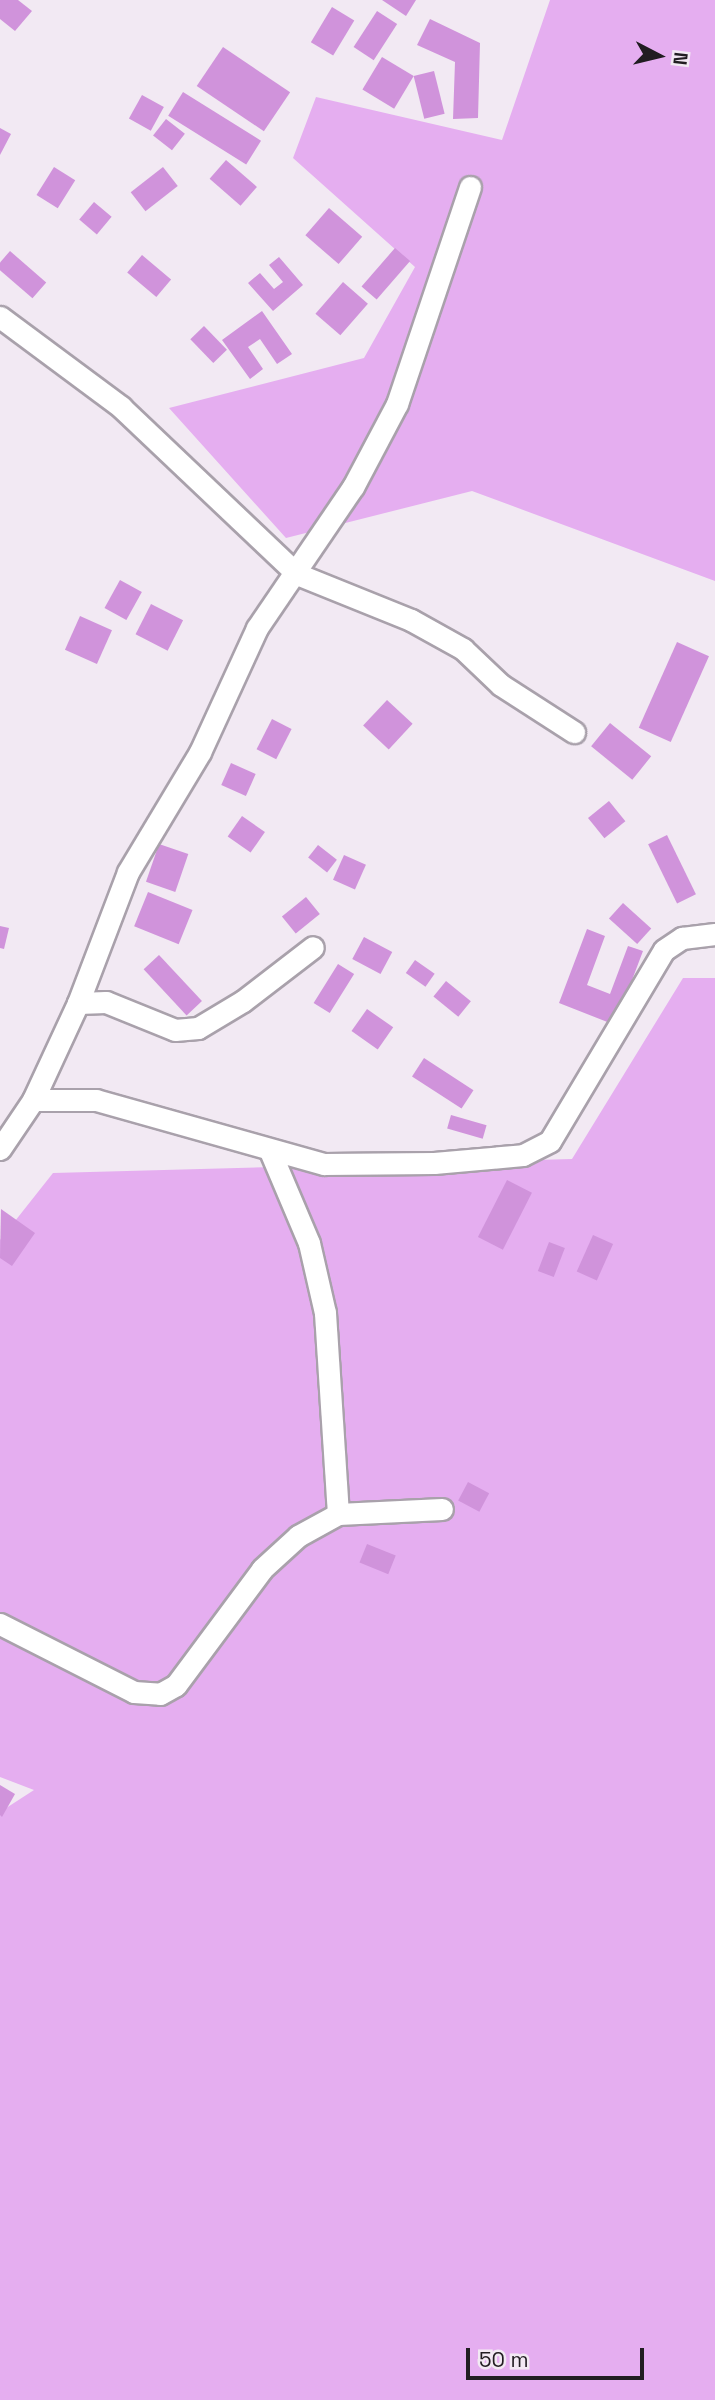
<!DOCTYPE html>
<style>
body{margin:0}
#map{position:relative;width:715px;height:2400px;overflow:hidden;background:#f2e9f3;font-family:"Space Grotesk",sans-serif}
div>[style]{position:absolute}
.green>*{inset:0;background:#e5aef0}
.building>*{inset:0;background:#d093db;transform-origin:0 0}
.roads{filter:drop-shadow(2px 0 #a9a1ab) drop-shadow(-2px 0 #a9a1ab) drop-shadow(0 2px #a9a1ab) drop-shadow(0 -2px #a9a1ab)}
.minor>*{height:21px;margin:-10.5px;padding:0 10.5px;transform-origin:10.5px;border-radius:10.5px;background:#fff}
span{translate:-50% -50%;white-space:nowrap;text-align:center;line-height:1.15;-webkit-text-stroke:7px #f2e9f3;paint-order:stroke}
.north{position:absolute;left:624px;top:21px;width:70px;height:70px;-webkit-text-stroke:5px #f2e9f3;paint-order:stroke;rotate:97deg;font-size:19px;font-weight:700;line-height:28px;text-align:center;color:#211d21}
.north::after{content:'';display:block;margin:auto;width:24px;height:32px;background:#211d21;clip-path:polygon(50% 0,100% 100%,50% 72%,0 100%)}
.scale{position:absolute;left:466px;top:2348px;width:178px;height:32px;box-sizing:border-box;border:4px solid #211d21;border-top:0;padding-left:9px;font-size:21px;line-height:24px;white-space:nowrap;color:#211d21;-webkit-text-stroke:5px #f2e9f3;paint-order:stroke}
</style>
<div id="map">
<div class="green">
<i style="clip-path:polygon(550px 0,715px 0,715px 581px,472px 491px,286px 538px,169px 408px,364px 358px,415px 267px,293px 158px,316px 97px,502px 140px)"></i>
<i style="clip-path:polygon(683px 978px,715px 978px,715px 2400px,0 2400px,0 1812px,34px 1790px,0 1777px,0 1240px,53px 1173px,572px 1159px)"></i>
</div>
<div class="building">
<i style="clip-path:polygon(0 0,18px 0,32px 11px,15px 31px,0 19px)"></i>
<i style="clip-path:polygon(382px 0,416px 0,406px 16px)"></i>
<i style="left:332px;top:7px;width:26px;height:41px;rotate:31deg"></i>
<i style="left:377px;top:11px;width:24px;height:43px;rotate:33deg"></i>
<i style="clip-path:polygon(430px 19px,480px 43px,478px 118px,453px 119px,455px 62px,417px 45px)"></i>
<i style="left:223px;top:47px;width:81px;height:47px;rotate:34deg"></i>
<i style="left:382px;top:57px;width:37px;height:38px;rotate:31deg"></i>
<i style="left:434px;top:71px;width:44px;height:21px;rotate:76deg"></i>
<i style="left:183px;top:92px;width:92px;height:28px;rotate:32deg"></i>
<i style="left:142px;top:95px;width:25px;height:27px;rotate:29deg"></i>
<i style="left:166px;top:119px;width:24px;height:21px;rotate:38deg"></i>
<i style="clip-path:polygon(0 128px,11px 134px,0 155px)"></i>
<i style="left:226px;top:160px;width:41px;height:25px;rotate:41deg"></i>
<i style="left:54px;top:167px;width:25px;height:33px;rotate:32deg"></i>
<i style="left:163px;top:167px;width:24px;height:41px;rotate:52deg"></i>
<i style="left:94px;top:202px;width:23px;height:23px;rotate:40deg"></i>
<i style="left:329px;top:208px;width:44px;height:36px;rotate:41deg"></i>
<i style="left:395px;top:248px;width:20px;height:51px;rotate:41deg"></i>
<i style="left:10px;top:251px;width:48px;height:21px;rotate:41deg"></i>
<i style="left:142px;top:255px;width:38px;height:23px;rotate:40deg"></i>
<i style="clip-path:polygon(279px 257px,303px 285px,273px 311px,248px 283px,260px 273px,274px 289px,283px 282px,269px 265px)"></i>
<i style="left:343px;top:282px;width:33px;height:42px;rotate:41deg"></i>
<i style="clip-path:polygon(262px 311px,292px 354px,277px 364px,260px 339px,248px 347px,263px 369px,250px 379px,222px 340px)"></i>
<i style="left:204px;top:326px;width:33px;height:19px;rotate:46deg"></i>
<i style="left:120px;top:580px;width:25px;height:32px;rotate:29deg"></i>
<i style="left:151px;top:604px;width:36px;height:34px;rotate:27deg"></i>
<i style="left:80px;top:616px;width:35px;height:37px;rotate:24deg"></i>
<i style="left:677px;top:642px;width:35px;height:94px;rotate:24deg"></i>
<i style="left:387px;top:700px;width:35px;height:35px;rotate:43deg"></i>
<i style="left:272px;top:719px;width:22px;height:34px;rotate:27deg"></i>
<i style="left:610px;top:723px;width:53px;height:30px;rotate:39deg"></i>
<i style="left:231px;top:763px;width:27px;height:24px;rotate:24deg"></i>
<i style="left:609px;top:801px;width:26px;height:27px;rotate:51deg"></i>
<i style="left:242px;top:816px;width:28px;height:25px;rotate:35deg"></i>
<i style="left:667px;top:835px;width:66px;height:21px;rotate:64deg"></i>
<i style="left:159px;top:844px;width:31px;height:40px;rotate:19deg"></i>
<i style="left:318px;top:845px;width:24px;height:16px;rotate:38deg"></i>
<i style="left:344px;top:855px;width:24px;height:27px;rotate:24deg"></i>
<i style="left:148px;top:892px;width:48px;height:37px;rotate:22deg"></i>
<i style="left:306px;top:897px;width:22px;height:31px;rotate:51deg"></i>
<i style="left:623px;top:903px;width:38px;height:21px;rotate:42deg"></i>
<i style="clip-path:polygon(0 926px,9px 928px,4px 949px,0 948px)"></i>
<i style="clip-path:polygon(587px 929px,605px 936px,587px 985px,610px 994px,628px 946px,643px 951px,615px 1025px,559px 1003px)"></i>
<i style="left:364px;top:937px;width:32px;height:25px;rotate:28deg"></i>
<i style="left:159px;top:955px;width:63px;height:21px;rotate:47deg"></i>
<i style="left:415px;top:960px;width:24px;height:16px;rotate:35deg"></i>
<i style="left:338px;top:964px;width:19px;height:46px;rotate:32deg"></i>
<i style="left:446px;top:981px;width:32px;height:20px;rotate:39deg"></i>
<i style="left:367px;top:1009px;width:32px;height:27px;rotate:35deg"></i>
<i style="left:424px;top:1058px;width:59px;height:22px;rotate:33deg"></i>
<i style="left:451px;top:1115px;width:37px;height:14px;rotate:16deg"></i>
<i style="left:507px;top:1180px;width:28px;height:64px;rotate:27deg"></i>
<i style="clip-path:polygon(1px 1209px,35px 1233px,12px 1266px,0 1258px)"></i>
<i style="left:593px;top:1235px;width:22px;height:40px;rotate:24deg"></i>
<i style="left:549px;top:1242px;width:17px;height:31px;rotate:21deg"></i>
<i style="left:468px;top:1482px;width:24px;height:21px;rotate:28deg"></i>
<i style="left:367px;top:1544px;width:31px;height:20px;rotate:22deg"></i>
<i style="clip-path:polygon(0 1785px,15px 1794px,2px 1817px,0 1815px)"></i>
</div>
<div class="roads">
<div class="minor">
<i style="left:0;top:317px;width:151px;rotate:36.6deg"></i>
<i style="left:121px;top:407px;width:243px;rotate:43.5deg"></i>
<i style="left:297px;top:574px;width:123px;rotate:22deg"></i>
<i style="left:411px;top:620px;width:60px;rotate:29.1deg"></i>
<i style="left:463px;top:649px;width:52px;rotate:43.5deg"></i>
<i style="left:501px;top:685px;width:87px;rotate:32.8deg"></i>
<i style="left:78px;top:1003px;width:28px;rotate:-2deg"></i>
<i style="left:106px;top:1002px;width:74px;rotate:22.1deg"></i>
<i style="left:175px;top:1030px;width:23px;rotate:-5deg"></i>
<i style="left:198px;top:1028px;width:52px;rotate:-31deg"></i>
<i style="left:243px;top:1001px;width:88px;rotate:-37.6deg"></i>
<i style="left:33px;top:1100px;width:63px"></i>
<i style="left:96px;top:1100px;width:237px;rotate:15.7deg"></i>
<i style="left:324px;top:1164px;width:110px;rotate:-0.5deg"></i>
<i style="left:434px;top:1163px;width:89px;rotate:-5.1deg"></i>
<i style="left:523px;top:1155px;width:30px;rotate:-27deg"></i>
<i style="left:550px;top:1141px;width:222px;rotate:-59.2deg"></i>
<i style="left:664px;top:950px;width:22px;rotate:-34deg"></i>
<i style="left:682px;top:938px;width:33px;rotate:-7deg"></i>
<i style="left:0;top:1149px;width:59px;rotate:-56deg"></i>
<i style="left:33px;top:1100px;width:107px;rotate:-65.1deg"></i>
<i style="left:78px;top:1003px;width:140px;rotate:-69.1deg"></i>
<i style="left:128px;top:872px;width:140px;rotate:-59deg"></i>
<i style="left:200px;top:752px;width:136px;rotate:-65.3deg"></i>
<i style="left:257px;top:628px;width:171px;rotate:-55.8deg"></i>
<i style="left:353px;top:487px;width:94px;rotate:-62.1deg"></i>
<i style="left:397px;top:404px;width:229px;rotate:-71.4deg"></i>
<i style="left:270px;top:1151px;width:100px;rotate:67deg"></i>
<i style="left:309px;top:1243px;width:72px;rotate:77.1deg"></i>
<i style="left:325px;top:1313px;width:201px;rotate:86.3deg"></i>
<i style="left:0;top:1624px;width:150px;rotate:26.9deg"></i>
<i style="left:134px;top:1692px;width:26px;rotate:4deg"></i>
<i style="left:160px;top:1694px;width:18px;rotate:-29deg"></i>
<i style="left:176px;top:1685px;width:144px;rotate:-53.4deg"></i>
<i style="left:262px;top:1569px;width:49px;rotate:-42.5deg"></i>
<i style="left:298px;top:1536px;width:46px;rotate:-28.8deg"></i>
<i style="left:338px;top:1514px;width:104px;rotate:-2.8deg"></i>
</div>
</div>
<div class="north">N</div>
<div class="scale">50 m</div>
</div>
